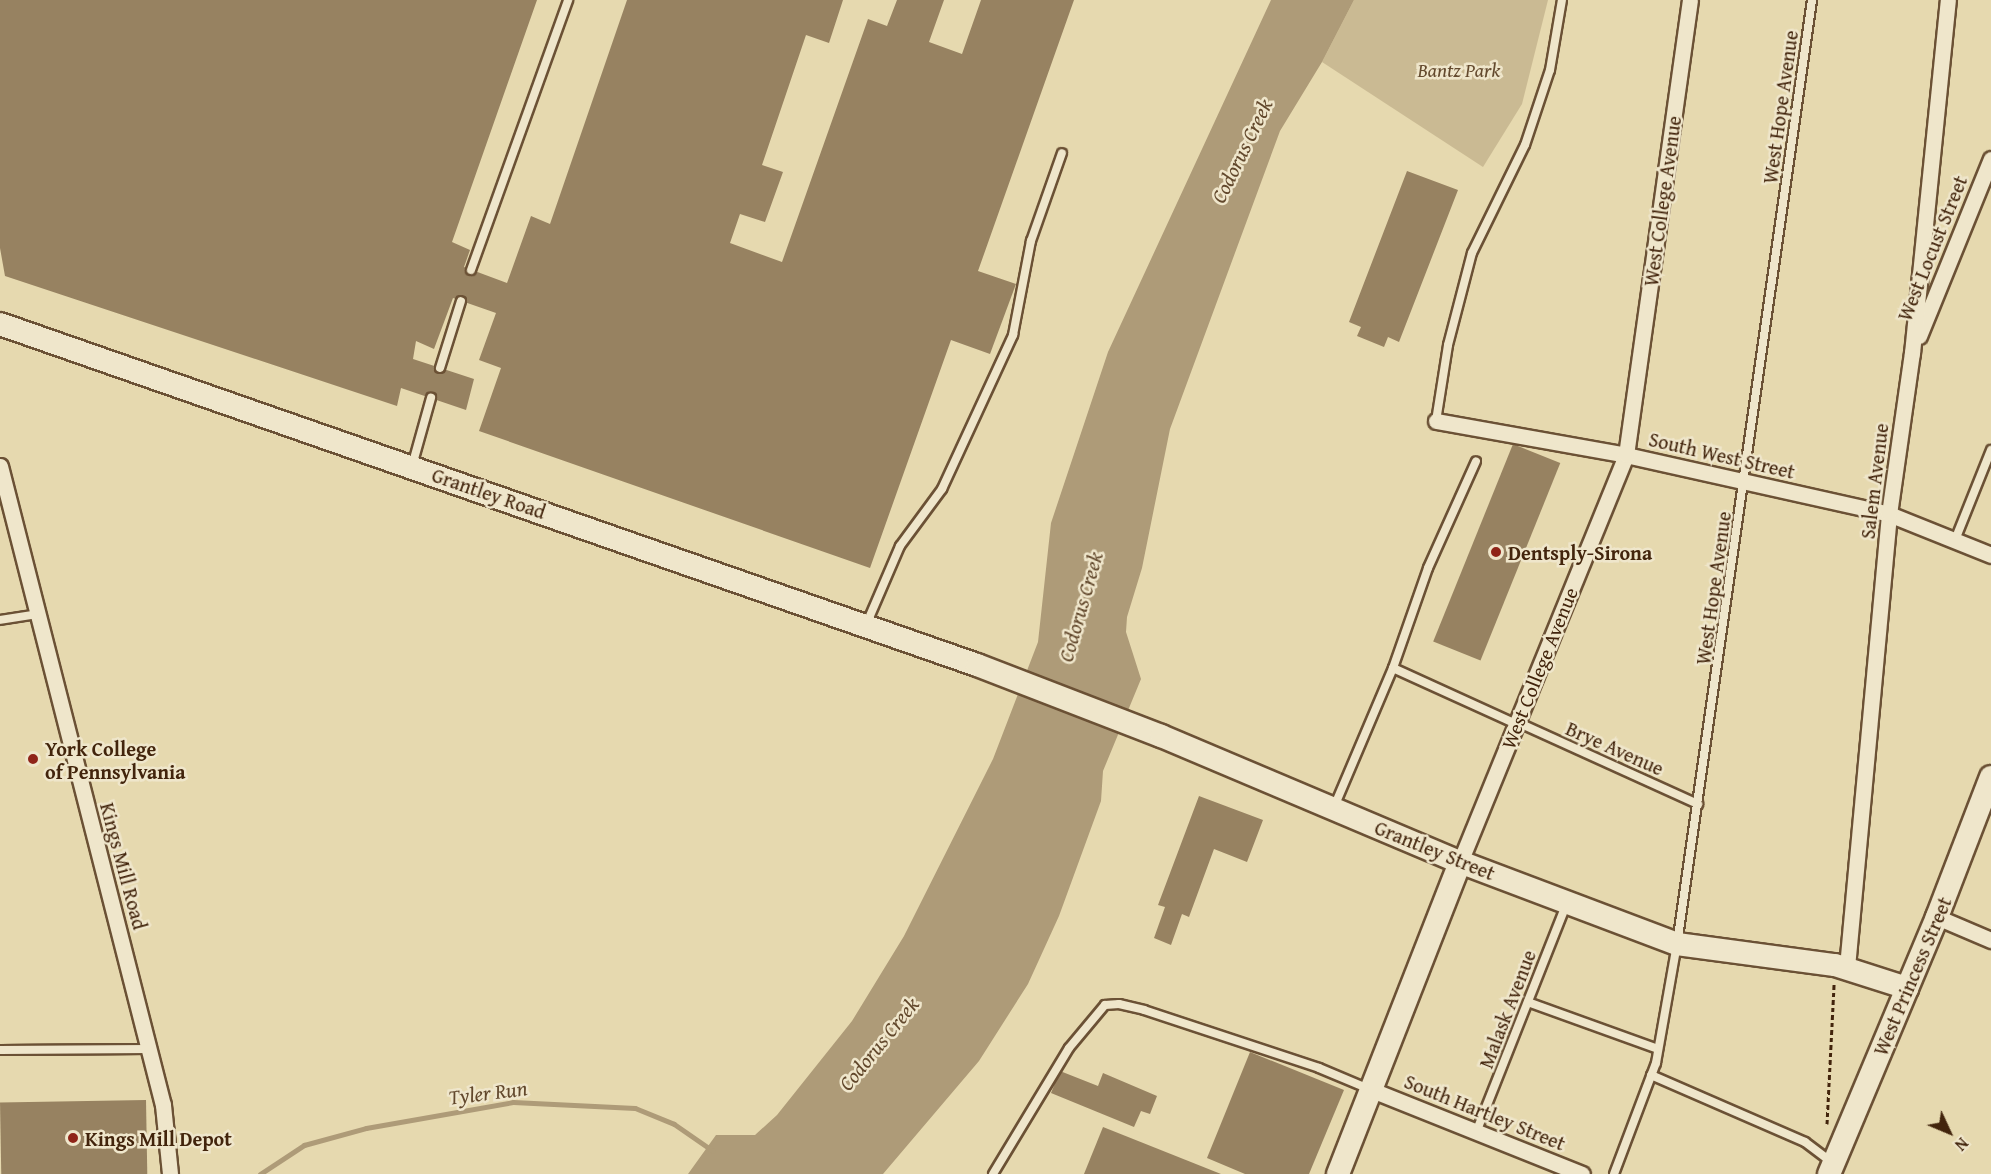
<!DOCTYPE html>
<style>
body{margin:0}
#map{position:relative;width:1991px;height:1174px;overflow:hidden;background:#e6d9af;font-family:"Gentium Book Plus",serif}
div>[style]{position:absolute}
.green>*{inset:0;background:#caba93}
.water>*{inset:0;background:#ae9b78}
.stream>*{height:5px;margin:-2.5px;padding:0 2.5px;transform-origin:2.5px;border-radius:2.5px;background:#ae9b78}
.building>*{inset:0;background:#978261;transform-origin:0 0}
.path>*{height:3px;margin-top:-1.5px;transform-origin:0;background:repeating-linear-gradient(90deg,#42240c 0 4.5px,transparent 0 7.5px)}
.roads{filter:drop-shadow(2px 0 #6b5135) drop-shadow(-2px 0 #6b5135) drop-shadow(0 2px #6b5135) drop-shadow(0 -2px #6b5135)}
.lane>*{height:8px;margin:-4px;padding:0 4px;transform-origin:4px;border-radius:4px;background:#efe6cb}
.street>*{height:15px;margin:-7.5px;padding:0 7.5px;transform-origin:7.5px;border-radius:7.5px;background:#efe6cb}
.secondary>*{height:22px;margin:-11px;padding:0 11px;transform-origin:11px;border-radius:11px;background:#efe6cb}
.dots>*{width:16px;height:16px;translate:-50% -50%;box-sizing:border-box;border:3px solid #efe6cb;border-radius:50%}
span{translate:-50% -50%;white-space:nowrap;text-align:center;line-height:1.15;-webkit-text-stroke:5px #efe6cb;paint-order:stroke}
.park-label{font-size:20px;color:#644a2e;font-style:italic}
.street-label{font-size:20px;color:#42240c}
.poi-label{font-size:20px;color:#42240c;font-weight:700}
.left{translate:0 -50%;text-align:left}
.water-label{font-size:21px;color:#62482c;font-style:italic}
.north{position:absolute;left:1919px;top:1102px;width:60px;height:60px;-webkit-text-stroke:4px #efe6cb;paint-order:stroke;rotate:134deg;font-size:16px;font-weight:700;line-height:24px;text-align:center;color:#42240c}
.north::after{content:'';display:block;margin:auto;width:21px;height:27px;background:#42240c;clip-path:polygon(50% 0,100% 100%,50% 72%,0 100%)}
</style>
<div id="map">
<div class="green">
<i style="clip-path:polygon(1354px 0,1548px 0,1522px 104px,1483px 167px,1322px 62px)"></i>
</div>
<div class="water">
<i style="clip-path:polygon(1271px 0,1354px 0,1322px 62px,1280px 131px,1170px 429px,1142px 568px,1127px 617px,1126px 632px,1141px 679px,1103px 771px,1101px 801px,1059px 916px,1028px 984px,979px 1061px,883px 1174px,688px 1174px,716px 1135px,755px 1135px,777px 1115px,852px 1021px,904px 936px,993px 759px,1038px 642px,1051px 523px,1108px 352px)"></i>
</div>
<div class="stream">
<i style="left:260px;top:1174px;width:53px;rotate:-33.4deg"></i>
<i style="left:304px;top:1145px;width:64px;rotate:-15.3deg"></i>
<i style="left:366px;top:1128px;width:149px;rotate:-10deg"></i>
<i style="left:513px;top:1102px;width:122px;rotate:2.8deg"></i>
<i style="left:635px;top:1108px;width:42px;rotate:22.3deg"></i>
<i style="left:674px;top:1124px;width:47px;rotate:34.7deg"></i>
</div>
<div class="building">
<i style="clip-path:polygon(0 0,537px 0,452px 242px,470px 250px,464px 267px,507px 283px,531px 216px,550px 224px,627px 0,843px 0,829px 43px,806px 35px,762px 165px,783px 172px,765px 222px,740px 214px,730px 243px,782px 262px,868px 19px,887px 26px,897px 0,944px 0,929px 42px,962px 54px,981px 0,1074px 0,978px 271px,1016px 284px,990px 354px,951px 340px,870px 568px,479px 431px,501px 368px,479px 360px,496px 313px,453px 298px,434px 349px,416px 341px,413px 359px,474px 379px,466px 410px,401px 388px,397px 406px,5px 276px,0 248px)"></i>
<i style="clip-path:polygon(1407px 171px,1458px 190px,1399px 342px,1388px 337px,1384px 347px,1357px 336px,1361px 327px,1349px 322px)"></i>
<i style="left:1513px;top:444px;width:51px;height:213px;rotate:22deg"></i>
<i style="clip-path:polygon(1199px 796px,1263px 820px,1247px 862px,1214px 849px,1189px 917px,1182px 914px,1171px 945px,1154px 938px,1165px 907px,1158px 905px)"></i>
<i style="clip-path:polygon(1250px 1052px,1344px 1090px,1309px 1174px,1245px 1174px,1207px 1158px)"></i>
<i style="clip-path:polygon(1060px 1071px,1098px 1086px,1103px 1073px,1157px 1096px,1150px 1114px,1141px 1111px,1134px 1127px,1051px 1093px)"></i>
<i style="left:146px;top:1100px;width:74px;height:146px;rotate:89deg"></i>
<i style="clip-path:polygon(1103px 1127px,1221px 1174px,1084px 1174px)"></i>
</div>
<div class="path">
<i style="left:1827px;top:1124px;width:140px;rotate:-87.1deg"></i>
</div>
<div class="roads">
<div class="lane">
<i style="left:471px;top:270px;width:287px;rotate:-70.2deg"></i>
<i style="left:440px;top:368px;width:70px;rotate:-72.6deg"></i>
<i style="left:1436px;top:421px;width:77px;rotate:-81deg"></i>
<i style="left:1448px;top:345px;width:95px;rotate:-75.4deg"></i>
<i style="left:1472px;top:253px;width:120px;rotate:-63.9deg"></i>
<i style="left:1525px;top:145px;width:79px;rotate:-71.6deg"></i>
<i style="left:1550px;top:70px;width:71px;rotate:-80.3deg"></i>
<i style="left:412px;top:466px;width:71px;rotate:-74.4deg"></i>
<i style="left:1955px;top:540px;width:97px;rotate:-68.2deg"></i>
<i style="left:0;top:620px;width:37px;rotate:-9deg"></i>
<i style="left:866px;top:625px;width:86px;rotate:-66.7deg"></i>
<i style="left:900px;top:546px;width:71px;rotate:-53.6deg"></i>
<i style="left:942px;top:489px;width:170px;rotate:-65.2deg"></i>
<i style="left:1013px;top:335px;width:96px;rotate:-79.2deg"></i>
<i style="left:1031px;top:241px;width:93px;rotate:-70.6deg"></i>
<i style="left:1393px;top:668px;width:106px;rotate:-70.7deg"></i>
<i style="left:1428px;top:568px;width:117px;rotate:-65.8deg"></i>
<i style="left:1517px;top:722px;width:199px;rotate:24.4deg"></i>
<i style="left:1334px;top:807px;width:151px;rotate:-67deg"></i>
<i style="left:1393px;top:668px;width:135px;rotate:24.5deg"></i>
<i style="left:1528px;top:1002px;width:138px;rotate:19.9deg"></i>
<i style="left:0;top:1050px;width:148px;rotate:-0.4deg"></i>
<i style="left:1651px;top:1075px;width:168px;rotate:23.5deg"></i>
<i style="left:1805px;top:1142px;width:34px;rotate:37deg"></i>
<i style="left:1477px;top:1130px;width:242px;rotate:-68.4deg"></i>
<i style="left:993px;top:1174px;width:147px;rotate:-58.9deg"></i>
<i style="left:1069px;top:1048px;width:56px;rotate:-50.1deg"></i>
<i style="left:1105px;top:1005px;width:14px;rotate:-4deg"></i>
<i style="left:1119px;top:1004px;width:26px;rotate:13deg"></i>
<i style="left:1144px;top:1010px;width:184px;rotate:18.3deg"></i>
<i style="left:1319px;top:1068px;width:54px;rotate:22.8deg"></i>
<i style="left:1614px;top:1174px;width:119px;rotate:-69.3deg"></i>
<i style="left:1656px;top:1063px;width:121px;rotate:-80deg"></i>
<i style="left:1677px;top:944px;width:954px;rotate:-81.86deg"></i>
</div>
<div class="street">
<i style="left:1919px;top:336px;width:191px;rotate:-67.9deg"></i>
<i style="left:1436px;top:421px;width:193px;rotate:10.1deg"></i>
<i style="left:1626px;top:455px;width:270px;rotate:12.6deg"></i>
<i style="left:1889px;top:514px;width:110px;rotate:21.9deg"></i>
<i style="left:0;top:466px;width:659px;rotate:75.69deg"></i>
<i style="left:163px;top:1105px;width:69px;rotate:84.2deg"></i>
<i style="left:1460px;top:862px;width:440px;rotate:-67.8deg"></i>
<i style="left:1626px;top:455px;width:459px;rotate:-82deg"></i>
<i style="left:1937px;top:917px;width:59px;rotate:23.1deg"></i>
<i style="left:1847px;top:967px;width:455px;rotate:-84.7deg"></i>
<i style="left:1889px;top:514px;width:163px;rotate:-81.9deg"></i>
<i style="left:1912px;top:353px;width:355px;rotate:-84.2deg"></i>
<i style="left:1372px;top:1090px;width:226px;rotate:21.8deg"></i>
</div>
<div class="secondary">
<i style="left:0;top:324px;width:1035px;rotate:19.24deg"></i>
<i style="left:977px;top:665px;width:197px;rotate:21.1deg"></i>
<i style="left:1161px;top:736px;width:324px;rotate:22.9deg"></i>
<i style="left:1460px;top:862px;width:232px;rotate:20.7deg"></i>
<i style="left:1677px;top:944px;width:159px;rotate:7.6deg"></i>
<i style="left:1835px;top:965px;width:76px;rotate:17.7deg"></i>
<i style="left:1338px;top:1174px;width:335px;rotate:-68.6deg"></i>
<i style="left:1829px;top:1174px;width:279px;rotate:-67.2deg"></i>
<i style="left:1937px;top:917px;width:150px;rotate:-68.9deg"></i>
</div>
</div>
<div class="dots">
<i style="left:1496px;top:552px;background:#8f2418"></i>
<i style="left:33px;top:759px;background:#8f2418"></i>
<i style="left:73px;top:1138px;background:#8f2418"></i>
</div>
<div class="park-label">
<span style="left:1459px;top:69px">Bantz Park</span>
</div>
<div class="street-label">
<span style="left:1780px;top:107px;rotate:-82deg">West Hope Avenue</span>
<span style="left:1662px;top:201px;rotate:-82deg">West College Avenue</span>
<span style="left:1932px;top:248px;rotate:-68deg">West Locust Street</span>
<span style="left:1722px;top:455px;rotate:13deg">South West Street</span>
<span style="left:1874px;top:481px;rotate:-83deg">Salem Avenue</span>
<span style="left:489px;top:493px;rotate:19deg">Grantley Road</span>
<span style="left:1713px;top:588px;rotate:-82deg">West Hope Avenue</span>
<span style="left:1539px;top:668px;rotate:-68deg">West College Avenue</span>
<span style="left:1615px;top:748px;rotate:24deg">Brye Avenue</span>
<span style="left:1435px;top:850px;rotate:22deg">Grantley Street</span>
<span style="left:124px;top:866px;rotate:75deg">Kings Mill Road</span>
<span style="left:1912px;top:976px;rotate:-67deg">West Princess Street</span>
<span style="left:1507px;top:1009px;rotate:-69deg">Malask Avenue</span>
<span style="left:1485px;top:1112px;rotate:22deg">South Hartley Street</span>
</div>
<div class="poi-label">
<span class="left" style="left:1508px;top:552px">Dentsply-Sirona</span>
<span class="left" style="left:45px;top:760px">York College<br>of Pennsylvania</span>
<span class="left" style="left:85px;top:1138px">Kings Mill Depot</span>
</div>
<div class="water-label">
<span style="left:1242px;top:151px;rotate:-64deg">Codorus Creek</span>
<span style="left:1081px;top:607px;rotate:-74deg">Codorus Creek</span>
<span style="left:879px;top:1044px;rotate:-51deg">Codorus Creek</span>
<span style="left:488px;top:1093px;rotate:-7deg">Tyler Run</span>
</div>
<div class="north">N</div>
</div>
